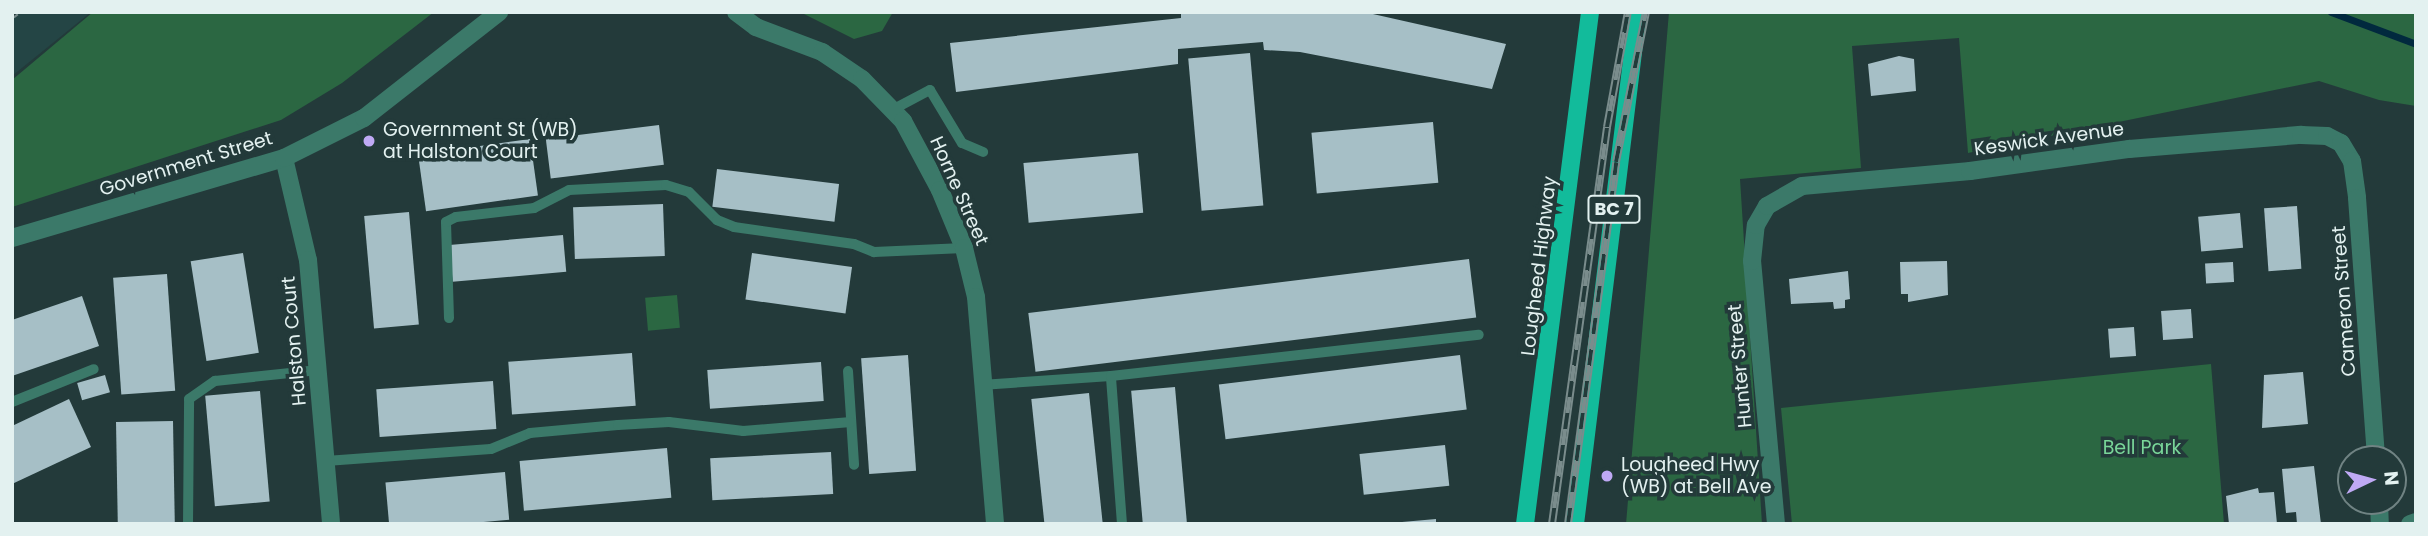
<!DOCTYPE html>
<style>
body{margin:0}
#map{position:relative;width:2428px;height:536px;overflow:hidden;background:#233a3a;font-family:Poppins,sans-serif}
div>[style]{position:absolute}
.built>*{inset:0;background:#244545}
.green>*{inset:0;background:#2b6742;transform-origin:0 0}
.stream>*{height:7px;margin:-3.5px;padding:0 3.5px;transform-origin:3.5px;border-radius:3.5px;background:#01293e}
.building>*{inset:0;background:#a6bfc6;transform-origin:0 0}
.service>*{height:10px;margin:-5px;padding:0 5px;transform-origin:5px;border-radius:5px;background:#3b7969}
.minor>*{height:18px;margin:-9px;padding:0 9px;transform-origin:9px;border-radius:9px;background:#3b7969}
.tertiary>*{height:18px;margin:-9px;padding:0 9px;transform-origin:9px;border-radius:9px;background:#3b7969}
.primary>*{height:18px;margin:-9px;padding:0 9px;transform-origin:9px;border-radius:9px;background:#12bb9b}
.rail>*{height:8px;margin-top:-4px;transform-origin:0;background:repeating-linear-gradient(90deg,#233a3a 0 16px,#7a8c8c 0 32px);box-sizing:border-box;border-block:2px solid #7a8c8c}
.dots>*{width:19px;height:19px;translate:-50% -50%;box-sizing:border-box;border:4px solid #233a3a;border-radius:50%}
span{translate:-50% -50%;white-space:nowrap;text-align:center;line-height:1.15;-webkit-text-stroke:7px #233a3a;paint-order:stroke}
.shield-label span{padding:2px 5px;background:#233a3a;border:2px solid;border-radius:5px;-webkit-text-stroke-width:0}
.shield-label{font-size:18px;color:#e3f1f0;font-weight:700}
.poi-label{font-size:19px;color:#e3f1f0}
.left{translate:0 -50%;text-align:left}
.street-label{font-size:19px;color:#e3f1f0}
.park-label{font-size:19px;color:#79d699}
.frame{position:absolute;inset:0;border:14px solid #e3f1f0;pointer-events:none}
.north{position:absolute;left:2337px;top:445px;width:70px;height:70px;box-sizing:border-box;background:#233a3a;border:2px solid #708383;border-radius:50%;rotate:85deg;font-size:19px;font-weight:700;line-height:28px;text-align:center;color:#e3f1f0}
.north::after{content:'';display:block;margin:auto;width:24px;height:32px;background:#bfa9f4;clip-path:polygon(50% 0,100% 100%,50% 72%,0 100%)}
</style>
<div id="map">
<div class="built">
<i style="clip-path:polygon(12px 12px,91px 12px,12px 76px)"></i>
</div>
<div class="green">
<i style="clip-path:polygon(93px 12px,434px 12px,342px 83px,281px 120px,12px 207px,12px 80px)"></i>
<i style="clip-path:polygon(800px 12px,893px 12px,882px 31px,854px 39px)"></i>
<i style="clip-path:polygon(1669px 12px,2416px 12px,2416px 106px,2379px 100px,2319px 81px,1968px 153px,1959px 38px,1852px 46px,1861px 168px,1740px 179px,1762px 524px,1626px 524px)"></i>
<i style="left:677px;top:295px;width:33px;height:32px;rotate:85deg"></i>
<i style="clip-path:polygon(2211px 364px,2224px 524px,1792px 524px,1781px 408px)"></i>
</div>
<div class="stream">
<i style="left:2331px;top:12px;width:91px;rotate:20.6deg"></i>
</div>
<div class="building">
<i style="clip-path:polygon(1181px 12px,1364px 12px,1506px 44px,1492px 89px,1300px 52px,1264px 50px,1263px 42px,1178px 49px,1178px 64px,956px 92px,950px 43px,1181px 18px)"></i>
<i style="left:1250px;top:53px;width:153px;height:62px;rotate:85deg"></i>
<i style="clip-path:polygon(1899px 56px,1914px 59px,1916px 91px,1871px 96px,1868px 64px)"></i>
<i style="left:1433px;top:122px;width:61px;height:122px;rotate:85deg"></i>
<i style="left:659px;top:125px;width:40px;height:114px;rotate:83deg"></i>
<i style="left:530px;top:139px;width:57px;height:113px;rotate:82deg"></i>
<i style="left:1138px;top:153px;width:60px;height:115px;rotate:85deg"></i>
<i style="left:717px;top:169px;width:123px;height:38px;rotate:7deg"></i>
<i style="left:663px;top:204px;width:52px;height:90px;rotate:88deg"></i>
<i style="left:2297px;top:206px;width:63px;height:33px;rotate:86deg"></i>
<i style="left:409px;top:212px;width:113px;height:45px;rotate:85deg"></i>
<i style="left:2240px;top:213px;width:35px;height:42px;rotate:85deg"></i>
<i style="left:563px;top:235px;width:37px;height:114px;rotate:85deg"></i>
<i style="left:243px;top:253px;width:101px;height:53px;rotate:81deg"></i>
<i style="left:752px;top:253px;width:101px;height:47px;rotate:8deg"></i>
<i style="left:1469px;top:259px;width:59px;height:444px;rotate:83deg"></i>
<i style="clip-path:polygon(1947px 261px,1948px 295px,1908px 302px,1908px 294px,1901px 294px,1900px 262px)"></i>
<i style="left:2233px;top:262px;width:20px;height:28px;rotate:87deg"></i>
<i style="clip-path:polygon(1848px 271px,1850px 299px,1845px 300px,1845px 308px,1834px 309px,1833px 302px,1791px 304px,1789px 279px)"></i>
<i style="left:167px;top:274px;width:117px;height:54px;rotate:86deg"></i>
<i style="clip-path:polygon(82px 296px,99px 346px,12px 376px,12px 320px)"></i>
<i style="left:2191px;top:309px;width:29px;height:30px;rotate:86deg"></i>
<i style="left:2134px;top:327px;width:29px;height:26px;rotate:86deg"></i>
<i style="left:632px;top:353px;width:53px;height:124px;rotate:86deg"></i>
<i style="left:908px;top:355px;width:116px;height:47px;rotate:86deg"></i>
<i style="left:1460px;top:355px;width:55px;height:243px;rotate:83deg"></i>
<i style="left:821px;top:362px;width:39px;height:114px;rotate:86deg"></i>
<i style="clip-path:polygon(2303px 372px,2308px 424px,2262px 428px,2264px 375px)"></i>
<i style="left:105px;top:375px;width:18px;height:29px;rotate:74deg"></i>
<i style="left:493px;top:381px;width:48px;height:117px;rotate:86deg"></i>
<i style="left:1175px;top:387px;width:138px;height:44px;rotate:85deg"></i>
<i style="left:260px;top:391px;width:111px;height:55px;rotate:85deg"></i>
<i style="left:1089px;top:393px;width:132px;height:58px;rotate:84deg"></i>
<i style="clip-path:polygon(69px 399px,91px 447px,12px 484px,12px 426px)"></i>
<i style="left:173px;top:421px;width:103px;height:57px;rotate:89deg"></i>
<i style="left:1445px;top:445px;width:41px;height:86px;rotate:84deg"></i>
<i style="left:667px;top:448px;width:50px;height:148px;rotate:85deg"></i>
<i style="left:831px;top:452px;width:42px;height:121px;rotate:87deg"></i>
<i style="clip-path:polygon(2314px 466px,2321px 524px,2297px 524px,2296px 512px,2286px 513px,2282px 469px)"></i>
<i style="left:505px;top:472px;width:48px;height:120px;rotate:85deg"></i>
<i style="clip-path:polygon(2258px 488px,2259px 493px,2274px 492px,2277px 524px,2229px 524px,2226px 496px)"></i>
<i style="clip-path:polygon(1436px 519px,1436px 524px,1402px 524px,1402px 522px)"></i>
</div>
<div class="service">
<i style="left:892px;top:110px;width:43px;rotate:-27.8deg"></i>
<i style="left:930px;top:90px;width:62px;rotate:58.9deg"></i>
<i style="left:962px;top:143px;width:23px;rotate:23deg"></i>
<i style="left:449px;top:318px;width:96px;rotate:-91.8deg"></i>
<i style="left:446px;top:222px;width:11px;rotate:-27deg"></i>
<i style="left:456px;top:217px;width:79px;rotate:-6.6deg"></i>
<i style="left:534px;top:208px;width:39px;rotate:-27deg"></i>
<i style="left:569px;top:190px;width:97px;rotate:-3deg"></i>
<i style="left:666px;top:185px;width:24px;rotate:17deg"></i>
<i style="left:689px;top:192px;width:40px;rotate:45deg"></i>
<i style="left:717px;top:220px;width:18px;rotate:22deg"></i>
<i style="left:734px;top:227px;width:121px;rotate:8.1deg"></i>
<i style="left:854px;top:244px;width:22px;rotate:22deg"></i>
<i style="left:874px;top:252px;width:90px;rotate:-2.5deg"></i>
<i style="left:848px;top:371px;width:94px;rotate:86.3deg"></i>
<i style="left:981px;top:385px;width:130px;rotate:-4deg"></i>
<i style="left:12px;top:402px;width:88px;rotate:-21.9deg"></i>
<i style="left:326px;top:461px;width:165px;rotate:-4.2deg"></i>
<i style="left:491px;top:449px;width:42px;rotate:-22.3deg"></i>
<i style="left:530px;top:433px;width:88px;rotate:-5.2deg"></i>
<i style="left:618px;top:425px;width:51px;rotate:-3.4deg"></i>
<i style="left:669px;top:422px;width:75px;rotate:6.9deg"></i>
<i style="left:743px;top:431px;width:108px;rotate:-4.8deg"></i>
<i style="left:188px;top:524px;width:125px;rotate:-89.5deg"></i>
<i style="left:189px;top:399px;width:32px;rotate:-35deg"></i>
<i style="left:215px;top:381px;width:104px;rotate:-6.1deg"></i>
<i style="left:1122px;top:524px;width:148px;rotate:-94.3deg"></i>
<i style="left:1111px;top:376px;width:370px;rotate:-6.4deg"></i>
</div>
<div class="minor">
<i style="left:736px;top:12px;width:25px;rotate:37deg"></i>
<i style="left:756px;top:27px;width:71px;rotate:20.7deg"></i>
<i style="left:822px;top:52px;width:48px;rotate:34deg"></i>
<i style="left:862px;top:79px;width:59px;rotate:45.7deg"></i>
<i style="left:903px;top:121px;width:78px;rotate:61.8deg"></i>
<i style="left:940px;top:190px;width:63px;rotate:67.5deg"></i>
<i style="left:964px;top:248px;width:50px;rotate:76.2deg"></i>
<i style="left:976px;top:297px;width:228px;rotate:85.2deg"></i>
<i style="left:284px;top:158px;width:105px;rotate:76.8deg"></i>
<i style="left:308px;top:260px;width:265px;rotate:85deg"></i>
<i style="left:2379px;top:501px;width:23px;rotate:88deg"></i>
<i style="left:1776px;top:524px;width:264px;rotate:-95.2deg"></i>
<i style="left:1752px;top:261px;width:36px;rotate:-84deg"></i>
<i style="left:1756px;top:225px;width:22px;rotate:-60deg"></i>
<i style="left:1767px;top:206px;width:40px;rotate:-29.7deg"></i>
<i style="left:1802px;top:186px;width:169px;rotate:-5.1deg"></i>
<i style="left:1970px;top:171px;width:161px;rotate:-7.9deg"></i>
<i style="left:2129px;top:149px;width:173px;rotate:-4.7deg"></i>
<i style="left:2301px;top:135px;width:26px;rotate:2deg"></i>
<i style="left:2327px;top:136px;width:16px;rotate:27deg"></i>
<i style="left:2341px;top:143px;width:21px;rotate:59deg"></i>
<i style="left:2352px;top:161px;width:37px;rotate:82deg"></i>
<i style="left:2357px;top:198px;width:262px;rotate:85.8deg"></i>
</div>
<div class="tertiary">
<i style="left:12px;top:238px;width:284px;rotate:-16.4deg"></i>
<i style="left:284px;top:158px;width:89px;rotate:-26.6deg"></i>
<i style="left:364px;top:118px;width:172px;rotate:-38.1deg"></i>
<i style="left:2410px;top:524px;width:6px;rotate:-18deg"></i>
</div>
<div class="primary">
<i style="left:1525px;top:524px;width:516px;rotate:-82.76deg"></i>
<i style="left:1575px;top:524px;width:516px;rotate:-82.99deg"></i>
</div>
<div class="rail">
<i style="left:12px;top:15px;width:5px;rotate:-37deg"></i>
<i style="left:1552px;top:524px;width:401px;rotate:-82.1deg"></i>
<i style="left:1607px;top:127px;width:117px;rotate:-79.7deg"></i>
<i style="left:1568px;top:524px;width:365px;rotate:-82.4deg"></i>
<i style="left:1616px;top:162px;width:153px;rotate:-78.7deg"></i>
</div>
<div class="dots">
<i style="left:369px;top:141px;background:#bfa9f4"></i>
<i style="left:1607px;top:476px;background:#bfa9f4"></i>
</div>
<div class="shield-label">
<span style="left:1614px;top:209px">BC 7</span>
</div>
<div class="poi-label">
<span class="left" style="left:383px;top:141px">Government St (WB)<br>at Halston Court</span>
<span class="left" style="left:1621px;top:476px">Lougheed Hwy<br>(WB) at Bell Ave</span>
</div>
<div class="street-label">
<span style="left:2049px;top:139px;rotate:-8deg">Keswick Avenue</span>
<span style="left:186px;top:164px;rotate:-17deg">Government Street</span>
<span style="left:959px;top:191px;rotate:66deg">Horne Street</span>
<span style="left:1539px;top:266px;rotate:-83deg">Lougheed Highway</span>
<span style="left:2344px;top:301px;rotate:-94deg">Cameron Street</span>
<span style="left:294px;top:341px;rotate:-95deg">Halston Court</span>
<span style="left:1740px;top:366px;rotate:-95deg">Hunter Street</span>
</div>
<div class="park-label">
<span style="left:2142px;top:448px">Bell Park</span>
</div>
<div class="frame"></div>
<div class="north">N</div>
</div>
